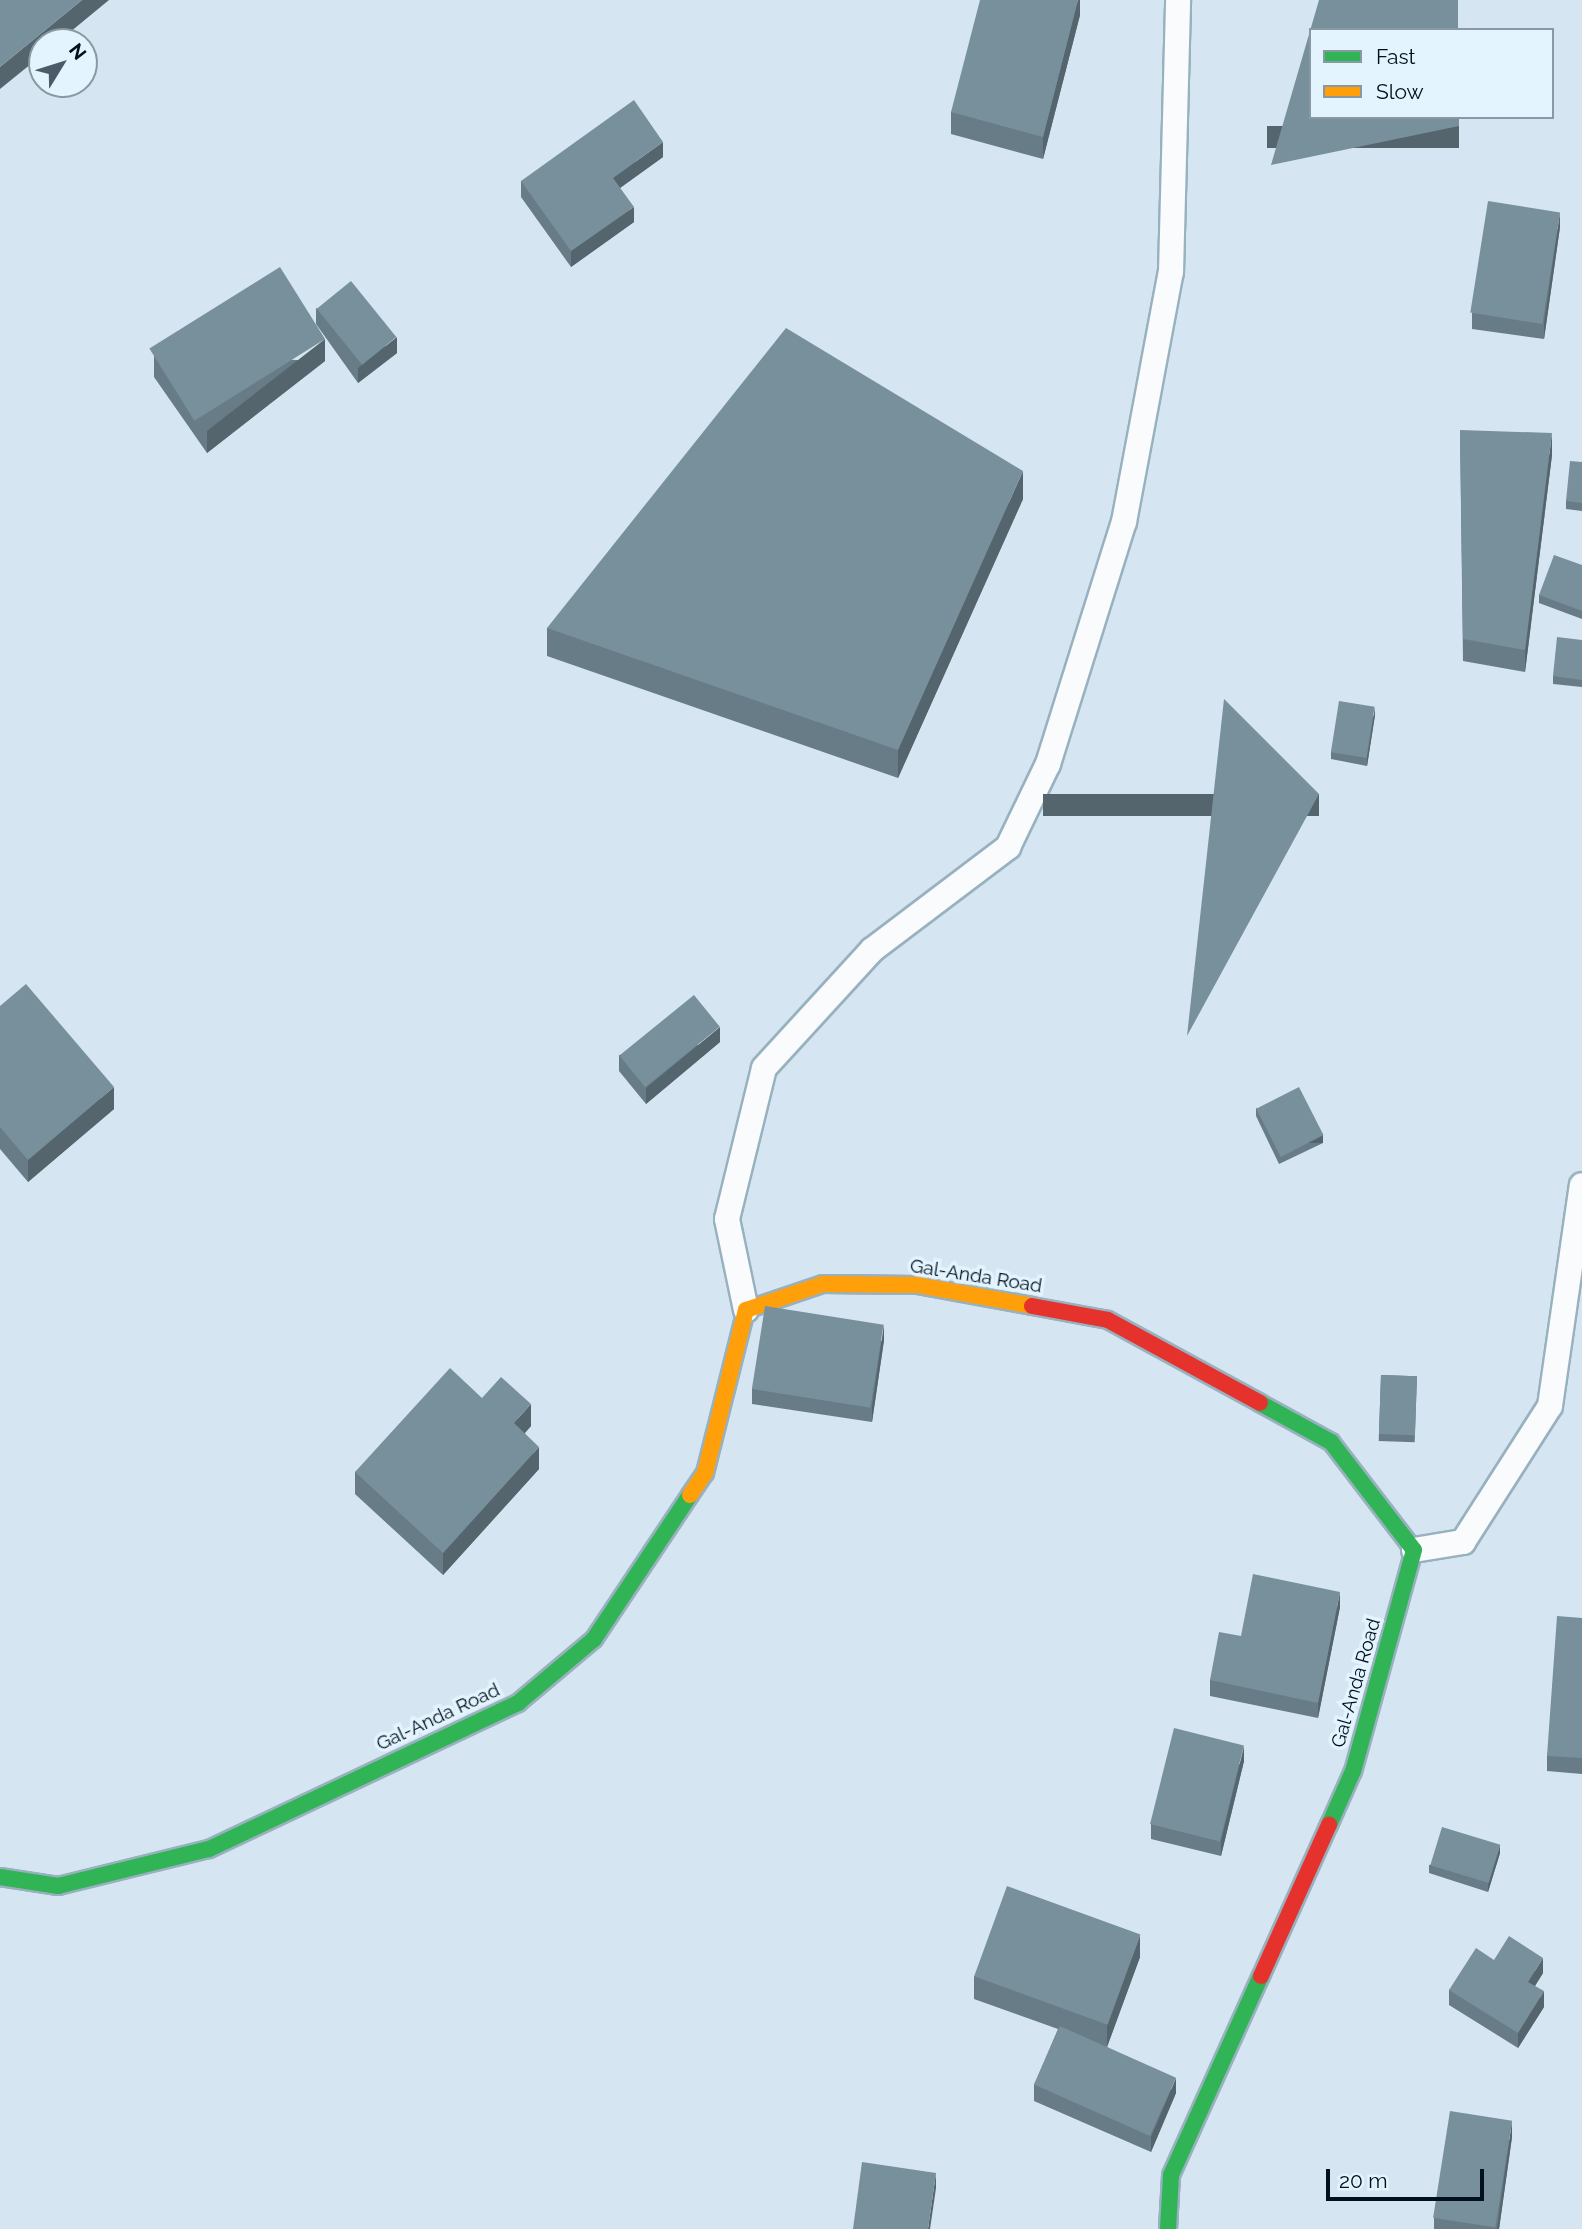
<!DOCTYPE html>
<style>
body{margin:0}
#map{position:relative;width:1582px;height:2229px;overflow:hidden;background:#d5e6f2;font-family:Raleway,sans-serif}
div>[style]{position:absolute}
.roads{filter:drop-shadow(2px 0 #98b1bf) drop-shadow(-2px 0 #98b1bf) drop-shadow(0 2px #98b1bf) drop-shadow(0 -2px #98b1bf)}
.lane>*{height:24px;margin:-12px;padding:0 12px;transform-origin:12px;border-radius:12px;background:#f9fbfd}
.fast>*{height:16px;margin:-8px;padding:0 8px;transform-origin:8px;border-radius:8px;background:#30b455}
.slow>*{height:16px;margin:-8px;padding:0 8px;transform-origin:8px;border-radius:8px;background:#ff9f0a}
.jam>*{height:16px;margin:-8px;padding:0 8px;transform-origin:8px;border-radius:8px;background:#e5322d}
.wall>*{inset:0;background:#677c86;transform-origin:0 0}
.shaded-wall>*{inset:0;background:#54656d;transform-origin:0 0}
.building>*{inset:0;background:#78909c;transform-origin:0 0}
span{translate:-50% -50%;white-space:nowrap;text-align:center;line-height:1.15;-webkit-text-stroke:7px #e4f4fe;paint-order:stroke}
.street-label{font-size:19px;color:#00101e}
.legend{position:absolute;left:1309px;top:28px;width:245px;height:91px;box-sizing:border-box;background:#e4f4fe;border:2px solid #8999a4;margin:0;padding:9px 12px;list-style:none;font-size:21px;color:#00101e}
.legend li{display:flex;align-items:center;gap:14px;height:35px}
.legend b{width:35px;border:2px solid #8999a4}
.north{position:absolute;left:28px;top:28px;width:70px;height:70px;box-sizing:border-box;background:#e4f4fe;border:2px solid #8999a4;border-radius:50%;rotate:52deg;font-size:19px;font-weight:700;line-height:28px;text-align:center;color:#00101e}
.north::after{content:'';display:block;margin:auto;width:24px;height:32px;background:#4b5b68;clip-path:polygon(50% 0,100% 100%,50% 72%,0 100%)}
.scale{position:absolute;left:1326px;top:2169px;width:158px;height:32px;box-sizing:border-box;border:4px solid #00101e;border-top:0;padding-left:9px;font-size:21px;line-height:24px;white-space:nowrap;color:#00101e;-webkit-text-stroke:5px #e4f4fe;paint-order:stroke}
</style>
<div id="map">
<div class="roads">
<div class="lane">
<i style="left:746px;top:1310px;width:93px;rotate:-101.8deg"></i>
<i style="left:727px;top:1219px;width:155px;rotate:-76.2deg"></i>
<i style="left:764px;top:1068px;width:160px;rotate:-47.5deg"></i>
<i style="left:872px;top:950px;width:171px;rotate:-37.1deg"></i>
<i style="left:1008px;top:847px;width:92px;rotate:-64.3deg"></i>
<i style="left:1048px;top:764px;width:254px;rotate:-72.6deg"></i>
<i style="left:1124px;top:522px;width:254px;rotate:-79.4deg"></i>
<i style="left:1171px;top:272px;width:272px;rotate:-88.5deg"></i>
<i style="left:1414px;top:1550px;width:50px;rotate:-9.3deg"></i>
<i style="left:1463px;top:1542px;width:161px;rotate:-57.4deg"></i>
<i style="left:1550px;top:1406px;width:223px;rotate:-81.8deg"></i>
</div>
<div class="fast">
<i style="left:1260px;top:1403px;width:81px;rotate:28.8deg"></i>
<i style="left:1331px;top:1442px;width:136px;rotate:52.5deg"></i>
<i style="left:1414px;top:1550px;width:229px;rotate:105.4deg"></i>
<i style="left:1353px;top:1771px;width:59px;rotate:114deg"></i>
<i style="left:0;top:1877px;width:59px;rotate:8.8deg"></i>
<i style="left:58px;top:1886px;width:155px;rotate:-13.8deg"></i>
<i style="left:209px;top:1849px;width:342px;rotate:-25.3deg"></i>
<i style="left:518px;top:1703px;width:99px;rotate:-40.1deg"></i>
<i style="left:594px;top:1639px;width:173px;rotate:-56.3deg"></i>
<i style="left:1168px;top:2229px;width:54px;rotate:-86.8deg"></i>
<i style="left:1171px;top:2175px;width:218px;rotate:-65.7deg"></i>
</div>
<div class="slow">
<i style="left:690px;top:1495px;width:27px;rotate:-56deg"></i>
<i style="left:705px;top:1473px;width:168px;rotate:-75.9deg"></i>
<i style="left:746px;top:1310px;width:81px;rotate:-18.7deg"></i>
<i style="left:823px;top:1284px;width:94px;rotate:0.6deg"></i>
<i style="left:917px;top:1285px;width:117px;rotate:10.3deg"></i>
</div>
<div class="jam">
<i style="left:1032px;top:1306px;width:77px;rotate:10.4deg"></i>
<i style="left:1108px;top:1320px;width:173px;rotate:28.6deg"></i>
<i style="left:1261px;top:1976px;width:166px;rotate:-65.8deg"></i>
</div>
</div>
<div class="wall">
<i style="clip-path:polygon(1080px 0,1080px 15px,1043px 159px,951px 134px,951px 112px)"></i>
<i style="clip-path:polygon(663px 157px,620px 188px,634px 222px,571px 267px,521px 197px,521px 181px)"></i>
<i style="clip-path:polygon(1560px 227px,1544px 339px,1472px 329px,1472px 313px)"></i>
<i style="clip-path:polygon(316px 308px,397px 353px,358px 383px,316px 324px)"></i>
<i style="clip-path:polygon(154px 355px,325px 361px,207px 453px,154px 377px)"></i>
<i style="clip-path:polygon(1460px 430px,1552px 455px,1525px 672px,1463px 661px)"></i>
<i style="clip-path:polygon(1582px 462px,1582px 511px,1566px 509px,1566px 501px)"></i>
<i style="clip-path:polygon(1023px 499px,898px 778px,547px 656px,547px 628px)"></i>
<i style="clip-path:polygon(1582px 565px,1582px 619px,1539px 603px,1539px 595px)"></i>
<i style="clip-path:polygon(1582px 640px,1582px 687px,1553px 684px,1553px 676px)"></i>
<i style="clip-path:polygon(1375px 715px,1367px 766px,1331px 759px,1331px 752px)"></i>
<i style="clip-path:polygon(0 1006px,114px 1109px,28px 1182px,0 1149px)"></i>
<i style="clip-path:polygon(720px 1042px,646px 1104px,619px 1071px,619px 1055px)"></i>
<i style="clip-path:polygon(1256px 1108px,1323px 1143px,1279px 1164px,1256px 1116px)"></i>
<i style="clip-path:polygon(884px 1340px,872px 1422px,752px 1404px,752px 1389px)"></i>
<i style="left:1381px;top:1375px;width:36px;height:66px;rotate:2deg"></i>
<i style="clip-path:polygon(482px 1398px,531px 1426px,525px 1433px,539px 1469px,443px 1575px,355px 1494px,355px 1472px)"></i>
<i style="clip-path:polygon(1340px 1607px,1318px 1718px,1210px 1696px,1210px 1680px,1241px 1636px)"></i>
<i style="clip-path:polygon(1582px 1618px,1582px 1774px,1547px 1771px,1547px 1756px)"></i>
<i style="clip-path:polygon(1244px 1761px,1221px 1856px,1151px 1839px,1151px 1824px)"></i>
<i style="clip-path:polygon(1500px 1853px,1488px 1892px,1429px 1873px,1429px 1865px)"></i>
<i style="clip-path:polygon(1140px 1957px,1107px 2047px,1176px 2093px,1151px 2152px,1034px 2101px,1034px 2085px,1058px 2029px,974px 1999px,974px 1976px)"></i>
<i style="clip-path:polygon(1494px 1960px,1543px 1973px,1535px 1986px,1544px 2007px,1518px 2048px,1449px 2005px,1449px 1990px)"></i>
<i style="clip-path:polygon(1512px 2137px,1499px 2229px,1434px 2229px,1434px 2218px)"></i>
</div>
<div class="shaded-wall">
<i style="clip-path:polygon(82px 0,109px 0,58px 42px,42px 42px,42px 55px,0 89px,0 67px)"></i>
<i style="clip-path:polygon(1078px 0,1080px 0,1080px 15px,1043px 159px,1043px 137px)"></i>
<i style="left:1459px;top:126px;width:22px;height:192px;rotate:90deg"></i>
<i style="clip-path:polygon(663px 142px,663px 157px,613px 193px,613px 178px)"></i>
<i style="clip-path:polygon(634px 207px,634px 222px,571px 267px,571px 251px)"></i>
<i style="clip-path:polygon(1560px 212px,1560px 227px,1544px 339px,1544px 324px)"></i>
<i style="clip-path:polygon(397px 337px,397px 353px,358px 383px,358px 368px)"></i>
<i style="clip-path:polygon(325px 339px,325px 361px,207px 453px,207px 431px)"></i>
<i style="clip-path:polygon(1552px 433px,1552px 455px,1525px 672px,1525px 650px)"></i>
<i style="clip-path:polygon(1023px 471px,1023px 499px,898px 778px,898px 750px)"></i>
<i style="clip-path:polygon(1375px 707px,1375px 715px,1367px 766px,1367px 758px)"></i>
<i style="left:1319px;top:794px;width:22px;height:276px;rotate:90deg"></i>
<i style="clip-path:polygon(720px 1027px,720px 1042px,646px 1104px,646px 1088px)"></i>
<i style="clip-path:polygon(114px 1087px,114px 1109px,28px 1182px,28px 1160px)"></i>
<i style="left:1323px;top:1135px;width:8px;height:49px;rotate:90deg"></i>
<i style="clip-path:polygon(884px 1324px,884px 1340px,872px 1422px,872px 1407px)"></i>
<i style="clip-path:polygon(531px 1404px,531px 1426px,514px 1445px,514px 1423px)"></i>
<i style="clip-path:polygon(539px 1447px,539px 1469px,443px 1575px,443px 1553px)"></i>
<i style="clip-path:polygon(1340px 1592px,1340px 1607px,1318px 1718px,1318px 1703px)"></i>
<i style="clip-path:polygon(1244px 1746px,1244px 1761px,1221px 1856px,1221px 1841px)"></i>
<i style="clip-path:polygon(1500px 1845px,1500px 1853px,1488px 1892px,1488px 1884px)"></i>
<i style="clip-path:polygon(1140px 1935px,1140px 1957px,1107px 2047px,1107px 2025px)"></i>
<i style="clip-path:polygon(1543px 1958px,1543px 1973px,1528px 1997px,1528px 1982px)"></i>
<i style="clip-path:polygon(1544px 1991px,1544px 2007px,1518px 2048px,1518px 2033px)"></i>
<i style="clip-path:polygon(1176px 2078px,1176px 2093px,1151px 2152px,1151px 2137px)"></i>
<i style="clip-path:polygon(1512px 2121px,1512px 2137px,1499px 2229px,1497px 2229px)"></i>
<i style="clip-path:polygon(936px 2173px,936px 2188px,930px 2229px,928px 2229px)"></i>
</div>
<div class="building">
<i style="clip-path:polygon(0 0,82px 0,0 67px)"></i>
<i style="clip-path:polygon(980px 0,1078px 0,1043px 137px,951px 112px)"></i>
<i style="clip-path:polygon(1319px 0,1458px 0,1458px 30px,1311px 30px,1311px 117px,1459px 117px,1459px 126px,1271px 165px)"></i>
<i style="clip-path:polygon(634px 100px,663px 142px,613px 178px,634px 207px,571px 251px,521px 181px)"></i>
<i style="left:1488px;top:201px;width:73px;height:113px;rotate:9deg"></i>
<i style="left:280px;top:267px;width:85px;height:154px;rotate:58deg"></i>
<i style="left:351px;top:281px;width:72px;height:44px;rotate:51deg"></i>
<i style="clip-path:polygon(786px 328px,1023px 471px,898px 750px,547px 628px)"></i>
<i style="clip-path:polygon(1460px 430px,1552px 433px,1525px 650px,1463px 639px)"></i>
<i style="clip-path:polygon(1570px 461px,1582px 462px,1582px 503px,1566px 501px)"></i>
<i style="clip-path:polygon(1554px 555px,1582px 565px,1582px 611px,1539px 595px)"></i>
<i style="clip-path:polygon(1557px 637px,1582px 640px,1582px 680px,1553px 676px)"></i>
<i style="clip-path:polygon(1224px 699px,1319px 794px,1187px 1036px)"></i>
<i style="left:1339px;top:701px;width:36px;height:52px;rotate:9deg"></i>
<i style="clip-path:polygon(26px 984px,114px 1087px,28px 1160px,0 1127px,0 1006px)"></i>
<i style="left:694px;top:995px;width:41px;height:96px;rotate:51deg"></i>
<i style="left:1299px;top:1087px;width:54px;height:48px;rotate:63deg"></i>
<i style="left:765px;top:1306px;width:120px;height:84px;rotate:9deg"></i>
<i style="clip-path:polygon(450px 1368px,482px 1398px,501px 1377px,531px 1404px,514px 1423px,539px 1447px,443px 1553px,355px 1472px)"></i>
<i style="left:1381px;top:1375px;width:36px;height:59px;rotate:2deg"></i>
<i style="clip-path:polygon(1253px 1574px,1340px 1592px,1318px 1703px,1210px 1680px,1219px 1632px,1241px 1636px)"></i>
<i style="clip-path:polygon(1557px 1616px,1582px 1618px,1582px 1758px,1547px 1756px)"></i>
<i style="left:1174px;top:1728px;width:72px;height:99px;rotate:14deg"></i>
<i style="left:1442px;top:1827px;width:61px;height:40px;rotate:17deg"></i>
<i style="left:1007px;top:1886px;width:142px;height:96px;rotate:20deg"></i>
<i style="clip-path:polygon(1509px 1936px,1543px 1958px,1528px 1982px,1544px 1991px,1518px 2033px,1449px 1990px,1476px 1948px,1494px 1960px)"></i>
<i style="left:1060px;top:2026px;width:127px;height:64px;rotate:24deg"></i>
<i style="left:1450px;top:2111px;width:63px;height:108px;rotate:9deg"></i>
<i style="clip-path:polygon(862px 2162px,936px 2173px,928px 2229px,853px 2229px)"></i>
</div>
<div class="street-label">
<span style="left:976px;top:1276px;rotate:9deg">Gal-Anda Road</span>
<span style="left:1356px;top:1683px;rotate:-74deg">Gal-Anda Road</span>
<span style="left:438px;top:1717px;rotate:-25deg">Gal-Anda Road</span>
</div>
<ul class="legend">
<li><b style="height:9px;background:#30b455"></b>Fast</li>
<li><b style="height:9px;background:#ff9f0a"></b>Slow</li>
</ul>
<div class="north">N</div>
<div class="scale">20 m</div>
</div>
